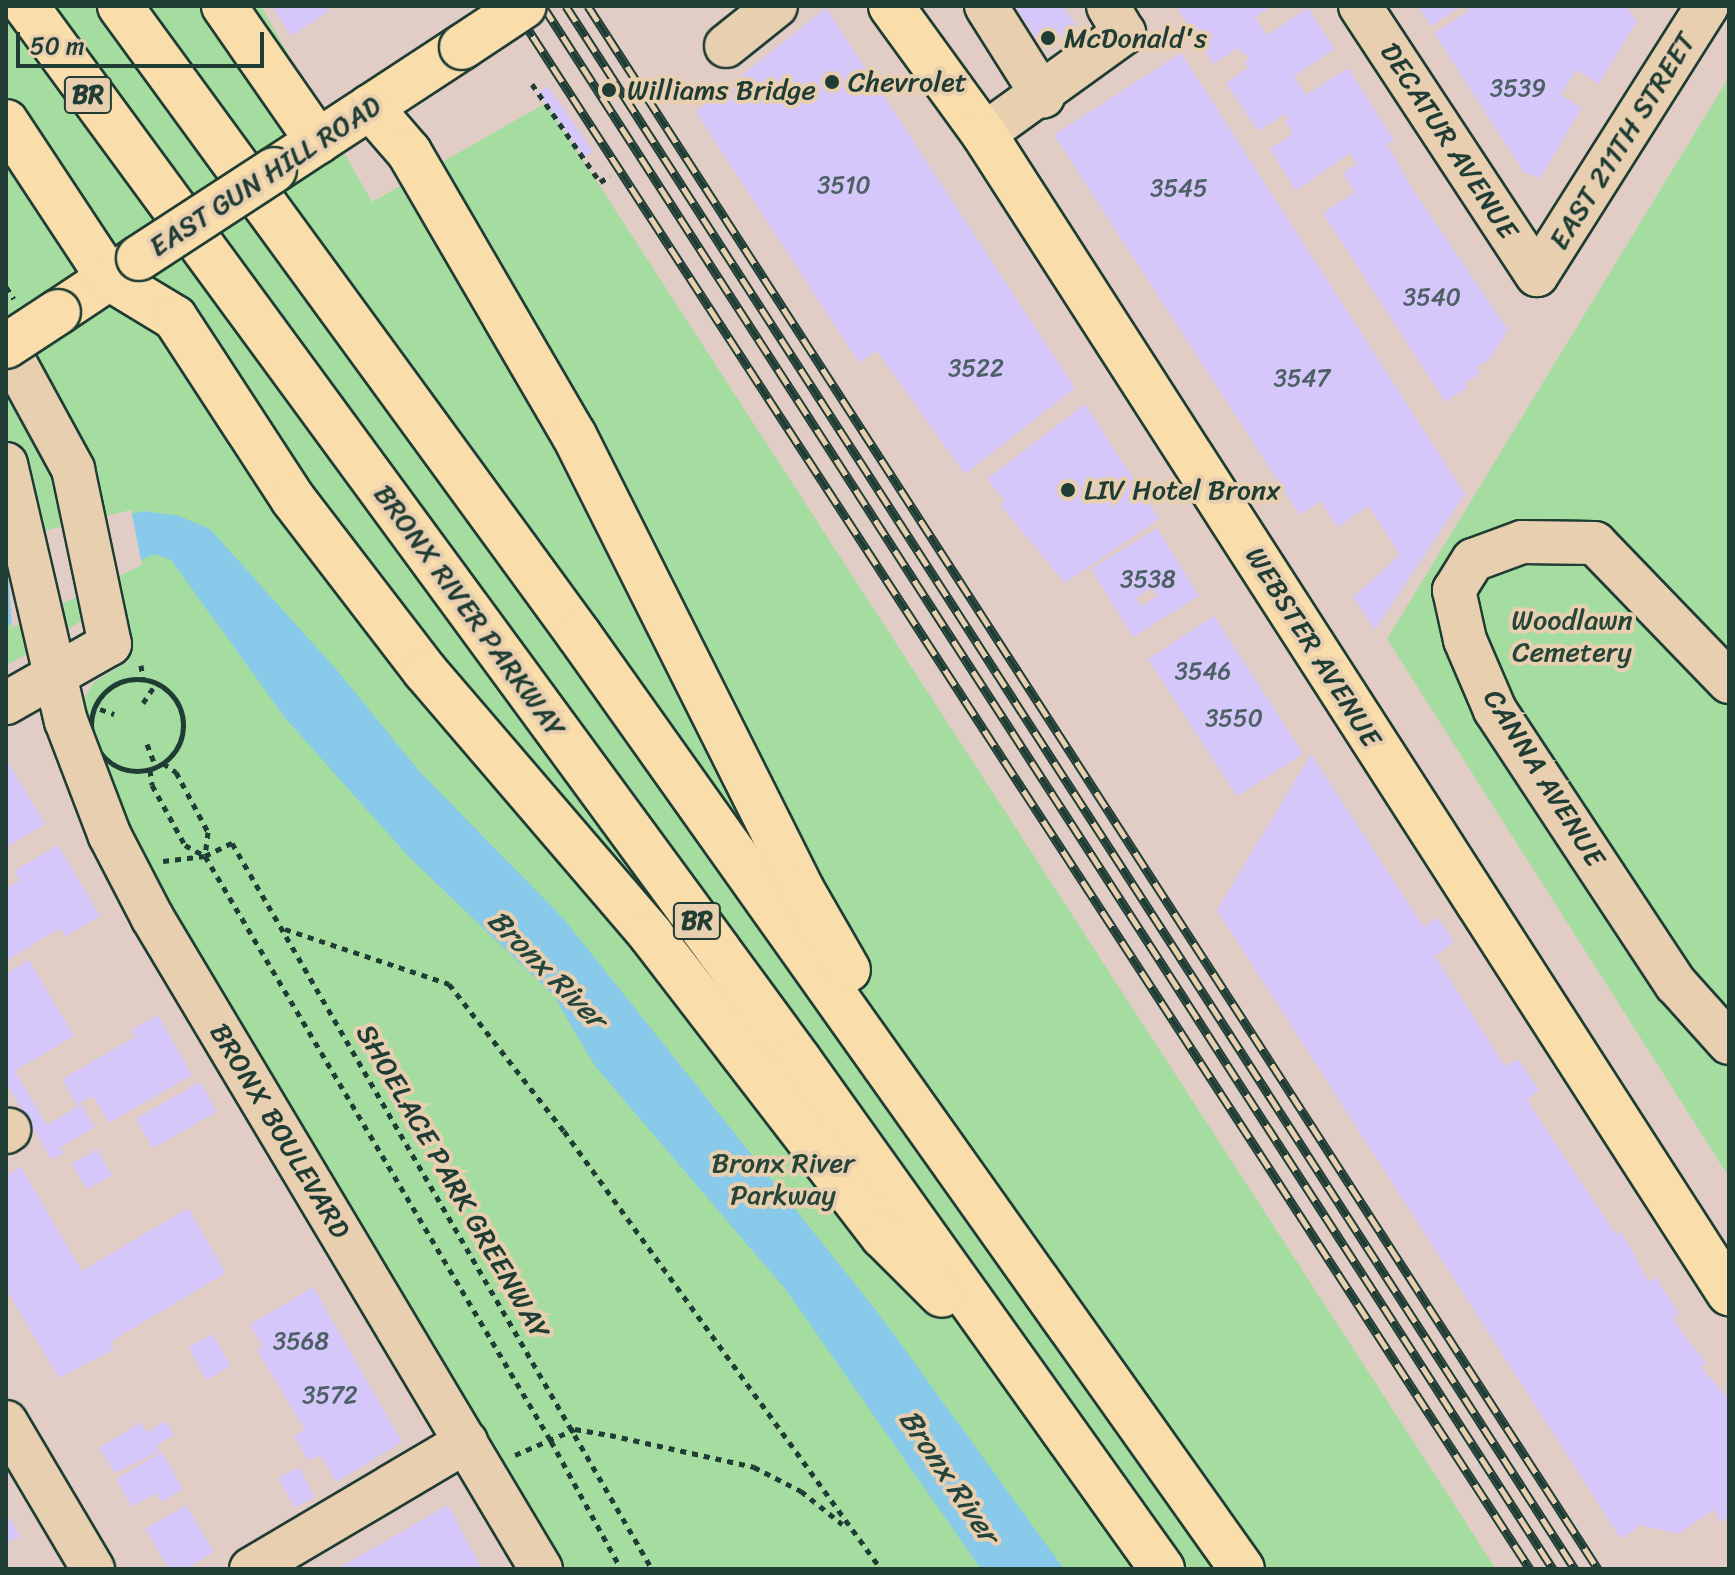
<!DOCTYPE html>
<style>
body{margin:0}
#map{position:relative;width:1735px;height:1575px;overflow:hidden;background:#e2cdc6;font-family:Sriracha,sans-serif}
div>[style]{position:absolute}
.green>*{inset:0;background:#a5dca0}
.water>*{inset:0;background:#89caea}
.pier>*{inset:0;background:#e2cdc6}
.building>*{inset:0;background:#d5c7f9;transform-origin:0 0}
.path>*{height:5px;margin-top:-2.5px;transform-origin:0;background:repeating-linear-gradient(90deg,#1f3d34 0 6px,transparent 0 12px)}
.path>.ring{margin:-2.5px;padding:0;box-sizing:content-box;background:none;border:5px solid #1f3d34;border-radius:50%}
.roads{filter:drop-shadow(2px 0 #1f3d34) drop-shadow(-2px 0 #1f3d34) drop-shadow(0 2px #1f3d34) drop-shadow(0 -2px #1f3d34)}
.minor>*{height:42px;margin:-21px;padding:0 21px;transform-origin:21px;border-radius:21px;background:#e8cfb0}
.major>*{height:44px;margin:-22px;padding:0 22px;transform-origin:22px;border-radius:22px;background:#f9ddab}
.highway>*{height:44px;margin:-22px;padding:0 22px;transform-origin:22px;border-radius:22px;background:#f9ddab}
.rail>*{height:9px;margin-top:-4.5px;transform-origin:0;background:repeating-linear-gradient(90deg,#e8cfb0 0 18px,#1f3d34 0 36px);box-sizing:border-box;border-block:2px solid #1f3d34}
.bridges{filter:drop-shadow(2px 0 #1f3d34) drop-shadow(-2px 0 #1f3d34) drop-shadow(0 2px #1f3d34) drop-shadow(0 -2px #1f3d34)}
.major-bridge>*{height:44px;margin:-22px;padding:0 22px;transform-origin:22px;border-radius:22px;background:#f9ddab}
.dots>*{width:22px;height:22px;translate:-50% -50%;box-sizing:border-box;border:4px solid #e8cfb0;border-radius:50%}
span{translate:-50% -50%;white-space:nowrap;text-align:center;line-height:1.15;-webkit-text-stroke:8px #e8cfb0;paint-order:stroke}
.number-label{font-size:24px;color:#4c6065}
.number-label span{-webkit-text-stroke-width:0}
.shield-label span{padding:2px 6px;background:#e8cfb0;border:2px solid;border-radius:6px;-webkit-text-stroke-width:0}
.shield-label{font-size:26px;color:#1f3d34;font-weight:700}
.poi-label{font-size:28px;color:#1f3d34}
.left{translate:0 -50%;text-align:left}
.street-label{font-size:28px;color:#1f3d34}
.park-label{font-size:28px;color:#264539}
.water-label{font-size:30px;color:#24443d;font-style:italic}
.frame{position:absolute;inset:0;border:8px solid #1f3d34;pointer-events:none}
.scale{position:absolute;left:16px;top:32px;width:248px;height:36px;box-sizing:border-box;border:4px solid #1f3d34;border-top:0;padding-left:10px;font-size:24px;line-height:28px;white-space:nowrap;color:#1f3d34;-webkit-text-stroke:6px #e8cfb0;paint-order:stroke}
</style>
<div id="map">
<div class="green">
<i style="clip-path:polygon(6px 6px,261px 6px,372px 202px,546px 103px,1496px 1569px,562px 1569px,133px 845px,81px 703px,94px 682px,129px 661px,120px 598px,6px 666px)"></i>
<i style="clip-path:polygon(1729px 77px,1729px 1177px,1387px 639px)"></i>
</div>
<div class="water">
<i style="clip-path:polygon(144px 511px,179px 516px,210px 529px,336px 669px,420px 772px,563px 918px,879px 1314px,1064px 1569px,981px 1569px,786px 1290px,595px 1066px,554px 996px,409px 857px,286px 719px,171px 560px,154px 554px,6px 626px,6px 544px)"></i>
</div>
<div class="pier">
<i style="clip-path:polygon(131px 510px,142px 565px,12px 628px,6px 540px)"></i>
</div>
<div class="building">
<i style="clip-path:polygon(272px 6px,326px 6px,329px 11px,291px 36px)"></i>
<i style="clip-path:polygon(1015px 6px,1063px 6px,1077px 27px,1043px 49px)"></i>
<i style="clip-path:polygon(1176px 6px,1272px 6px,1255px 17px,1267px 35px,1308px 8px,1335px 49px,1294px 76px,1306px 95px,1348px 68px,1394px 140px,1387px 144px,1412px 188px,1508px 330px,1490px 359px,1477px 367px,1481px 373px,1465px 383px,1468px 387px,1445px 402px,1323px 213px,1355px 192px,1343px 173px,1357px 164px,1350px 153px,1296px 191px,1270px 149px,1293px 134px,1285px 121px,1289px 119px,1285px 114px,1258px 131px,1226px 83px,1248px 68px,1244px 62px,1250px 59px,1238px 48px,1214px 64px)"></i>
<i style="clip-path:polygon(1418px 6px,1462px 6px,1431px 26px)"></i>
<i style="clip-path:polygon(1467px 6px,1625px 6px,1637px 21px,1599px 84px,1576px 70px,1561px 95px,1582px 108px,1540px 178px,1524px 172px,1434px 33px,1467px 12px)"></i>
<i style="clip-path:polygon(826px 8px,1075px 388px,965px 474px,876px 350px,859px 363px,696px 112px)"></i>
<i style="clip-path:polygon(1181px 53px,1465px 494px,1375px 630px,1353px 597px,1400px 555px,1369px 506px,1337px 527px,1321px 501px,1300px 515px,1054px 135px)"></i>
<i style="clip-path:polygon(548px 86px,593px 151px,585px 158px,538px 93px)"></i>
<i style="clip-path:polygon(1085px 404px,1159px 519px,1065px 583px,1000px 505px,1005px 501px,987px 479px)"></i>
<i style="clip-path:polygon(evenodd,1157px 528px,1199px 596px,1133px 637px,1091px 569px,1157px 528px,1152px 588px,1157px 596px,1141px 606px,1136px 598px,1152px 588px)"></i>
<i style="left:1214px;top:616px;width:164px;height:79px;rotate:57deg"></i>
<i style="clip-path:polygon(1311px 754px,1424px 927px,1438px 918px,1454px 942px,1435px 956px,1505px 1066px,1518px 1059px,1539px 1090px,1527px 1100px,1616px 1235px,1621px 1231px,1649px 1282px,1656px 1277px,1679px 1314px,1673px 1317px,1681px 1331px,1707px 1364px,1701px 1367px,1729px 1399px,1729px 1517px,1721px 1522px,1714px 1510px,1678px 1534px,1641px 1525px,1621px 1539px,1217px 910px)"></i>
<i style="clip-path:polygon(6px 759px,45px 824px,6px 848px)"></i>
<i style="clip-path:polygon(58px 845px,100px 916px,65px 937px,60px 928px,6px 961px,6px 888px,20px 880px,14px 871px)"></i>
<i style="clip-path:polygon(29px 960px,74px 1036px,15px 1071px,47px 1125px,81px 1104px,95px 1127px,60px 1148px,64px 1153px,52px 1160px,6px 1083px,6px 974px)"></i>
<i style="clip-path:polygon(158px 1015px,192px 1075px,109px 1123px,93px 1096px,77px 1105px,62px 1079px,135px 1037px,131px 1030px)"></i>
<i style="left:200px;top:1082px;width:34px;height:74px;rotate:60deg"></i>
<i style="left:97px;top:1149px;width:30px;height:29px;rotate:60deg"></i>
<i style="clip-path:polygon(21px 1167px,82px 1271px,188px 1208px,226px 1273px,110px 1342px,114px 1349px,59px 1378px,6px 1289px,6px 1176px)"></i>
<i style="clip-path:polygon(313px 1287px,402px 1442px,336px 1482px,320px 1455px,309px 1461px,294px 1436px,305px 1430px,257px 1350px,263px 1347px,250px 1325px)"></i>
<i style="left:213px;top:1334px;width:37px;height:28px;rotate:61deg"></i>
<i style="clip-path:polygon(166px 1421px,174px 1435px,156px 1446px,160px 1451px,115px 1473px,99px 1448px,141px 1422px,147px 1432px)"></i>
<i style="clip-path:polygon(162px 1452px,183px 1489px,161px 1502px,156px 1493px,132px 1507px,116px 1479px)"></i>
<i style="left:299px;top:1467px;width:34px;height:23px;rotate:62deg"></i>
<i style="clip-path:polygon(186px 1505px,214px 1552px,185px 1569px,169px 1569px,145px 1529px)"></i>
<i style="clip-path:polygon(448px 1505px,482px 1569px,337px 1569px)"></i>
<i style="clip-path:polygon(6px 1512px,20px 1536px,6px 1544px)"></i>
</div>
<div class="path">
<i style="left:532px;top:84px;width:119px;rotate:55.2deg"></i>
<i style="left:600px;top:182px;width:12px;rotate:-31deg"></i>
<i style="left:6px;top:287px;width:14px;rotate:56deg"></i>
<i style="left:141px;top:665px;width:15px;rotate:82deg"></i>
<i class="ring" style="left:91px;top:679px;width:87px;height:87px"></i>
<i style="left:143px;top:703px;width:23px;rotate:-56deg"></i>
<i style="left:100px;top:709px;width:15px;rotate:20deg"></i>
<i style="left:147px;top:744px;width:25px;rotate:69deg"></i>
<i style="left:163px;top:763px;width:16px;rotate:35deg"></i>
<i style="left:176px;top:772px;width:68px;rotate:61.9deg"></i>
<i style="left:208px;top:832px;width:24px;rotate:97deg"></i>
<i style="left:205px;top:856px;width:680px;rotate:59.4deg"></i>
<i style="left:551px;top:1441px;width:146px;rotate:61.3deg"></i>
<i style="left:150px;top:770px;width:15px;rotate:82deg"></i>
<i style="left:152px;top:785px;width:68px;rotate:61.2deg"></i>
<i style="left:185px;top:845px;width:23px;rotate:29deg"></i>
<i style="left:163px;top:861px;width:42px;rotate:-6.8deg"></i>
<i style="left:205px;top:856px;width:30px;rotate:-26deg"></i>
<i style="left:232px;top:843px;width:839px;rotate:59.95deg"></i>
<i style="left:285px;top:929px;width:173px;rotate:18.5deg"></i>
<i style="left:449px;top:984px;width:187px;rotate:52deg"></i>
<i style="left:564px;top:1131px;width:541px;rotate:54.11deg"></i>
<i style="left:515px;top:1455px;width:65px;rotate:-23.4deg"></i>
<i style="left:575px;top:1429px;width:36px;rotate:10deg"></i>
<i style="left:610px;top:1435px;width:148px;rotate:12.5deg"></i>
<i style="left:754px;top:1467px;width:53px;rotate:27.1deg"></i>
<i style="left:801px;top:1491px;width:53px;rotate:38.8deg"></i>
</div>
<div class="roads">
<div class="minor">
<i style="left:986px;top:6px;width:107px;rotate:57.7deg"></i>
<i style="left:1360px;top:6px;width:322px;rotate:56.7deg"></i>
<i style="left:1537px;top:275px;width:318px;rotate:-57.7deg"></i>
<i style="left:726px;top:46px;width:64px;rotate:-38.7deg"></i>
<i style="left:984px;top:134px;width:173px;rotate:-35.8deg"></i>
<i style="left:1124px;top:33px;width:31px;rotate:-121deg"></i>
<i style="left:6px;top:346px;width:140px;rotate:61.4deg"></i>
<i style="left:73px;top:469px;width:179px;rotate:78.1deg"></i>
<i style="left:110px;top:644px;width:120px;rotate:150.4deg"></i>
<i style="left:6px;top:464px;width:264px;rotate:76.9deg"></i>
<i style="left:66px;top:721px;width:123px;rotate:69.1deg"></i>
<i style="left:110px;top:836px;width:91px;rotate:62.6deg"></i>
<i style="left:152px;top:917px;width:759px;rotate:59.18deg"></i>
<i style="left:1729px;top:682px;width:193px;rotate:-134deg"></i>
<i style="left:1595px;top:543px;width:73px;rotate:-179.2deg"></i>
<i style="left:1522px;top:542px;width:52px;rotate:159.8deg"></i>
<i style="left:1473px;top:560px;width:36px;rotate:122deg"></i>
<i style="left:1454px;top:590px;width:51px;rotate:77.6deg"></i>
<i style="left:1465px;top:640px;width:76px;rotate:66.8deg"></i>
<i style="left:1495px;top:710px;width:328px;rotate:56.6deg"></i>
<i style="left:1676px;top:984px;width:79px;rotate:48.1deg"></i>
<i style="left:6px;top:1132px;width:4px;rotate:-34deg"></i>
<i style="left:6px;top:1422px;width:171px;rotate:59.4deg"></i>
<i style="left:251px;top:1569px;width:250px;rotate:-30.6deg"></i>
</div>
<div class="major">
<i style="left:891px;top:6px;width:158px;rotate:54deg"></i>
<i style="left:984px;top:134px;width:1378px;rotate:57.27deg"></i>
<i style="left:274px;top:170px;width:225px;rotate:-33.2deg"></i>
<i style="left:58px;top:312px;width:97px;rotate:-33.7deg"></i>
</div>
<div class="highway">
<i style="left:26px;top:6px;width:1307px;rotate:53.74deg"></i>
<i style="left:799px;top:1060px;width:625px;rotate:54.5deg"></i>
<i style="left:120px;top:6px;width:779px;rotate:53.88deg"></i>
<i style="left:579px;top:635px;width:1145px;rotate:54.63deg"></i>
<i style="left:224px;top:6px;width:165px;rotate:55.2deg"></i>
<i style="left:370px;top:107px;width:60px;rotate:49.1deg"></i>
<i style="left:409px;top:152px;width:328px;rotate:59.8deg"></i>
<i style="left:574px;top:435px;width:509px;rotate:63.38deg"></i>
<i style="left:802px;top:890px;width:92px;rotate:60.1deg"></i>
<i style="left:6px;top:122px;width:187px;rotate:56.6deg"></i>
<i style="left:109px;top:278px;width:77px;rotate:31.2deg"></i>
<i style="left:175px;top:318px;width:216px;rotate:56.9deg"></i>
<i style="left:293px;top:499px;width:217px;rotate:52.5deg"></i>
<i style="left:425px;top:671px;width:348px;rotate:49.4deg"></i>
<i style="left:651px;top:935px;width:380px;rotate:52.4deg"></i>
<i style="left:883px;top:1236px;width:83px;rotate:45deg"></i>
</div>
</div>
<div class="rail">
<i style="left:513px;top:6px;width:1865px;rotate:56.95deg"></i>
<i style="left:543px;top:6px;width:1861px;rotate:57.13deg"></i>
<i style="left:566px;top:6px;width:1860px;rotate:57.16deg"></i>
<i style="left:588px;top:6px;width:1861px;rotate:57.13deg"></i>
</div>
<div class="bridges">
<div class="major-bridge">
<i style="left:462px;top:47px;width:74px;rotate:-33.5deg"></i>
<i style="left:139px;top:258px;width:161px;rotate:-33.1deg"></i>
<i style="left:6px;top:346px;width:62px;rotate:-33.2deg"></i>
</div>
</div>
<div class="dots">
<i style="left:1048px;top:38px;background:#1f3d34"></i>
<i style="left:832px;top:82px;background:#1f3d34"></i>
<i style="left:609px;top:90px;background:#1f3d34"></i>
<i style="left:1068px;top:490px;background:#1f3d34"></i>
</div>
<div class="number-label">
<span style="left:1518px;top:89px">3539</span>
<span style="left:844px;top:186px">3510</span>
<span style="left:1179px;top:189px">3545</span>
<span style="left:1432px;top:298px">3540</span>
<span style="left:976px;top:369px">3522</span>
<span style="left:1302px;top:379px">3547</span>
<span style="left:1148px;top:580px">3538</span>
<span style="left:1203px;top:672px">3546</span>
<span style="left:1234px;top:719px">3550</span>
<span style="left:301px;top:1342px">3568</span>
<span style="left:330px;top:1396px">3572</span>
</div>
<div class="shield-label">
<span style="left:88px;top:95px">BR</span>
<span style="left:697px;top:921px">BR</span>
</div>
<div class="poi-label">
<span class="left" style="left:1064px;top:38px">McDonald's</span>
<span class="left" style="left:848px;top:82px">Chevrolet</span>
<span class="left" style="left:627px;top:90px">Williams Bridge</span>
<span class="left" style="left:1084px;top:490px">LIV Hotel Bronx</span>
</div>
<div class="street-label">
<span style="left:1449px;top:141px;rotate:57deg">DECATUR AVENUE</span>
<span style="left:1622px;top:141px;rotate:-58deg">EAST 211TH STREET</span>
<span style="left:265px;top:176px;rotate:-33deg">EAST GUN HILL ROAD</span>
<span style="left:470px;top:611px;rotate:54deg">BRONX RIVER PARKWAY</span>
<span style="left:1313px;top:647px;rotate:58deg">WEBSTER AVENUE</span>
<span style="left:1544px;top:778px;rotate:58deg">CANNA AVENUE</span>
<span style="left:280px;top:1131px;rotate:59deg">BRONX BOULEVARD</span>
<span style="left:453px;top:1182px;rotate:60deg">SHOELACE PARK GREENWAY</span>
</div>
<div class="park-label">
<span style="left:1572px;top:636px">Woodlawn<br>Cemetery</span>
<span style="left:783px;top:1179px">Bronx River<br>Parkway</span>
</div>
<div class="water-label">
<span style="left:547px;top:969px;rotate:45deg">Bronx River</span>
<span style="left:949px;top:1476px;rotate:56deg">Bronx River</span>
</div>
<div class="frame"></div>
<div class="scale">50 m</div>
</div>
